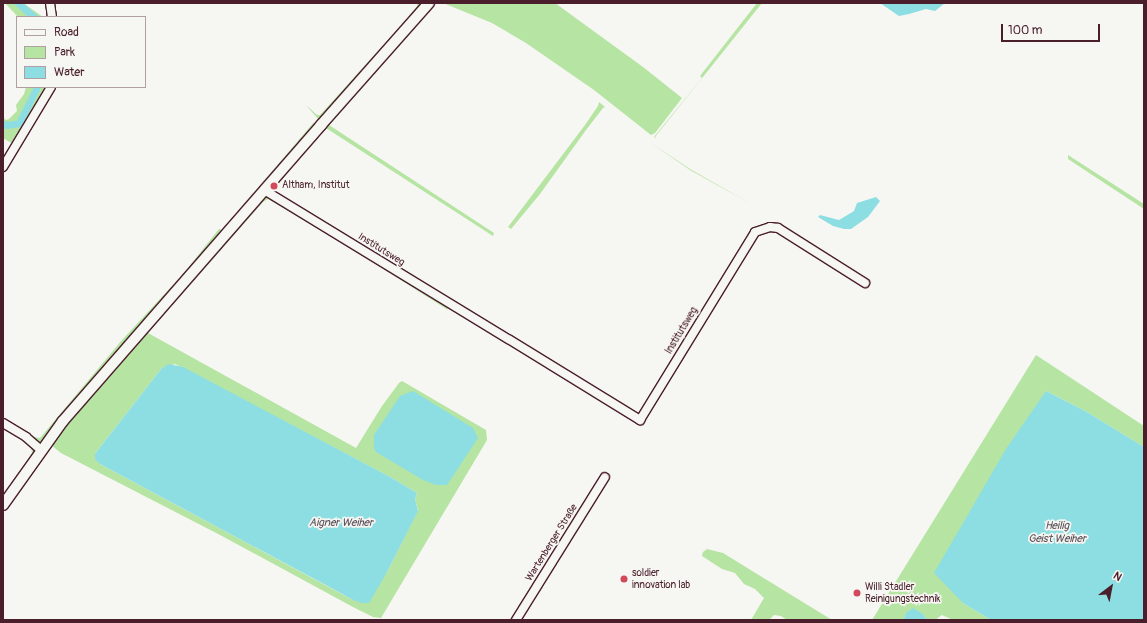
<!DOCTYPE html>
<meta charset="utf-8">
<style>
body{margin:0}
#map{position:relative;width:1147px;height:623px;overflow:hidden;background:#f6f6f2;font-family:Pangolin,sans-serif}
div>[style]{position:absolute}
.green>*{inset:0;background:#b6e4a2}
.water>*{inset:0;background:#8cdee3}
.canal>*{height:7px;margin:-3.5px;padding:0 3.5px;transform-origin:3.5px;border-radius:3.5px;background:#8cdee3}
.roads{filter:drop-shadow(1px 0 #4a1f2b) drop-shadow(-1px 0 #4a1f2b) drop-shadow(0 1px #4a1f2b) drop-shadow(0 -1px #4a1f2b)}
.minor>*{height:8px;margin:-4px;padding:0 4px;transform-origin:4px;border-radius:4px;background:#f6f6f2}
.major>*{height:10px;margin:-5px;padding:0 5px;transform-origin:5px;border-radius:5px;background:#f6f6f2}
.dots>*{width:11px;height:11px;translate:-50% -50%;box-sizing:border-box;border:2px solid #f6f6f2;border-radius:50%}
span{translate:-50% -50%;white-space:nowrap;text-align:center;line-height:1.15;-webkit-text-stroke:3.5px #f6f6f2;paint-order:stroke}
.poi-label{font-size:10px;color:#4a1f2b}
.left{translate:0 -50%;text-align:left}
.street-label{font-size:10px;color:#4a1f2b}
.water-label{font-size:11px;color:#5a4f59;font-style:italic}
.frame{position:absolute;inset:0;border:4px solid #4a1f2b;pointer-events:none}
.legend{position:absolute;left:16px;top:16px;width:130px;height:72px;box-sizing:border-box;background:#f6f6f2;border:1px solid #b1a0a2;margin:0;padding:5px 7px;list-style:none;font-size:12px;color:#4a1f2b}
.legend li{display:flex;align-items:center;gap:8px;height:20px}
.legend b{width:20px;border:1px solid #b1a0a2}
.north{position:absolute;left:1091px;top:567px;width:40px;height:40px;-webkit-text-stroke:3px #f6f6f2;paint-order:stroke;rotate:32deg;font-size:11px;font-weight:700;line-height:16px;text-align:center;color:#4a1f2b}
.north::after{content:'';display:block;margin:auto;width:14px;height:18px;background:#4a1f2b;clip-path:polygon(50% 0,100% 100%,50% 72%,0 100%)}
.scale{position:absolute;left:1001px;top:24px;width:99px;height:18px;box-sizing:border-box;border:2px solid #4a1f2b;border-top:0;padding-left:5px;font-size:12px;line-height:14px;white-space:nowrap;color:#4a1f2b;-webkit-text-stroke:3px #f6f6f2;paint-order:stroke}
</style>
<div id="map">
<div class="green">
<i style="clip-path:polygon(5px 3px,23px 3px,43px 17px,18px 17px)"></i>
<i style="clip-path:polygon(417px 3px,420px 3px,419px 9px,321px 119px,318px 119px,306px 105px,317px 115px,320px 115px,406px 20px,417px 6px)"></i>
<i style="clip-path:polygon(443px 3px,555px 3px,643px 67px,682px 98px,655px 133px,651px 135px,594px 90px,526px 43px,492px 23px)"></i>
<i style="clip-path:polygon(757px 3px,762px 3px,655px 137px,656px 139px,654px 137px,702px 78px,700px 76px)"></i>
<i style="clip-path:polygon(433px 7px,329px 125px,494px 233px,493px 236px,326px 128px,273px 190px,274px 185px,429px 8px)"></i>
<i style="clip-path:polygon(26px 87px,47px 87px,13px 144px,3px 138px,3px 117px,6px 120px,9px 119px,17px 111px,16px 105px,24px 94px)"></i>
<i style="clip-path:polygon(599px 102px,605px 107px,603px 108px,586px 130px,540px 194px,511px 229px,508px 227px,585px 125px,598px 106px)"></i>
<i style="clip-path:polygon(314px 122px,314px 126px,268px 180px,266px 179px,263px 181px,265px 183px,41px 444px,3px 421px,3px 419px,33px 437px,40px 438px,122px 340px,183px 274px,219px 229px,222px 230px)"></i>
<i style="clip-path:polygon(648px 141px,690px 169px,751px 204px,690px 170px)"></i>
<i style="clip-path:polygon(1068px 155px,1144px 204px,1144px 209px,1068px 159px)"></i>
<i style="clip-path:polygon(evenodd,265px 197px,270px 197px,438px 300px,447px 307px,448px 310px,336px 239px,268px 199px,263px 202px,148px 333px,356px 448px,382px 406px,399px 383px,402px 381px,486px 430px,487px 440px,381px 618px,373px 617px,353px 607px,222px 536px,61px 453px,51px 445px,53px 439px,265px 197px,175px 364px,392px 478px,417px 493px,415px 499px,418px 510px,387px 572px,353px 600px,100px 464px,95px 454px,101px 446px,162px 368px,175px 364px)"></i>
<i style="clip-path:polygon(1036px 355px,1144px 426px,1144px 447px,1087px 412px,1046px 391px,963px 603px,991px 620px,953px 620px,942px 615px,935px 620px,927px 620px,923px 614px,906px 613px,903px 620px,872px 620px)"></i>
<i style="clip-path:polygon(18px 437px,34px 446px,34px 453px,3px 499px,3px 496px,32px 453px,31px 447px)"></i>
<i style="clip-path:polygon(707px 549px,723px 553px,832px 620px,787px 620px,781px 616px,774px 615px,769px 620px,751px 620px,764px 598px,755px 589px,744px 584px,735px 573px,722px 569px,702px 556px,703px 552px)"></i>
</div>
<div class="water">
<i style="clip-path:polygon(880px 3px,945px 3px,935px 11px,926px 9px,909px 14px,899px 16px)"></i>
<i style="clip-path:polygon(876px 197px,880px 201px,868px 217px,851px 229px,844px 229px,833px 226px,818px 217px,820px 215px,839px 220px,854px 211px,857px 203px)"></i>
<i style="clip-path:polygon(169px 364px,183px 367px,392px 478px,417px 493px,415px 499px,418px 511px,387px 572px,369px 603px,362px 603px,353px 600px,335px 590px,100px 464px,95px 459px,95px 454px,101px 446px,162px 368px)"></i>
<i style="clip-path:polygon(413px 391px,473px 428px,478px 438px,447px 485px,436px 485px,423px 480px,376px 452px,374px 448px,374px 435px,400px 396px)"></i>
<i style="clip-path:polygon(1046px 391px,1087px 412px,1144px 447px,1144px 620px,991px 620px,963px 603px,934px 573px,1006px 449px)"></i>
<i style="clip-path:polygon(913px 608px,923px 614px,927px 620px,903px 620px,906px 613px)"></i>
</div>
<div class="canal">
<i style="left:18px;top:3px;width:21px;rotate:41deg"></i>
<i style="left:3px;top:124px;width:4px;rotate:14deg"></i>
<i style="left:7px;top:125px;width:12px;rotate:-9deg"></i>
<i style="left:19px;top:123px;width:40px;rotate:-63.4deg"></i>
</div>
<div class="roads">
<div class="minor">
<i style="left:50px;top:3px;width:14px;rotate:82deg"></i>
<i style="left:3px;top:167px;width:93px;rotate:-59deg"></i>
<i style="left:264px;top:190px;width:286px;rotate:31.4deg"></i>
<i style="left:510px;top:340px;width:153px;rotate:31.6deg"></i>
<i style="left:640px;top:420px;width:220px;rotate:-58.5deg"></i>
<i style="left:755px;top:232px;width:16px;rotate:-18deg"></i>
<i style="left:770px;top:227px;width:8px;rotate:7deg"></i>
<i style="left:778px;top:228px;width:103px;rotate:32.3deg"></i>
<i style="left:3px;top:423px;width:27px;rotate:31deg"></i>
<i style="left:26px;top:437px;width:20px;rotate:41deg"></i>
<i style="left:516px;top:620px;width:168px;rotate:-58.1deg"></i>
</div>
<div class="major">
<i style="left:3px;top:505px;width:103px;rotate:-54.5deg"></i>
<i style="left:63px;top:421px;width:393px;rotate:-48.9deg"></i>
<i style="left:321px;top:125px;width:163px;rotate:-48.5deg"></i>
</div>
</div>
<div class="dots">
<i style="left:274px;top:186px;background:#d1495b"></i>
<i style="left:624px;top:579px;background:#d1495b"></i>
<i style="left:857px;top:593px;background:#d1495b"></i>
</div>
<div class="poi-label">
<span class="left" style="left:282px;top:186px">Altham, Institut</span>
<span class="left" style="left:632px;top:579px">soldier<br>innovation lab</span>
<span class="left" style="left:865px;top:593px">Willi Stadler<br>Reinigungstechnik</span>
</div>
<div class="street-label">
<span style="left:381px;top:250px;rotate:32deg">Institutsweg</span>
<span style="left:682px;top:331px;rotate:-59deg">Institutsweg</span>
<span style="left:552px;top:543px;rotate:-58deg">Wartenberger Straße</span>
</div>
<div class="water-label">
<span style="left:341px;top:523px">Aigner Weiher</span>
<span style="left:1057px;top:533px">Heilig<br>Geist Weiher</span>
</div>
<div class="frame"></div>
<ul class="legend">
<li><b style="height:5px;background:#f6f6f2"></b>Road</li>
<li><b style="height:11px;background:#b6e4a2"></b>Park</li>
<li><b style="height:11px;background:#8cdee3"></b>Water</li>
</ul>
<div class="north">N</div>
<div class="scale">100 m</div>
</div>
